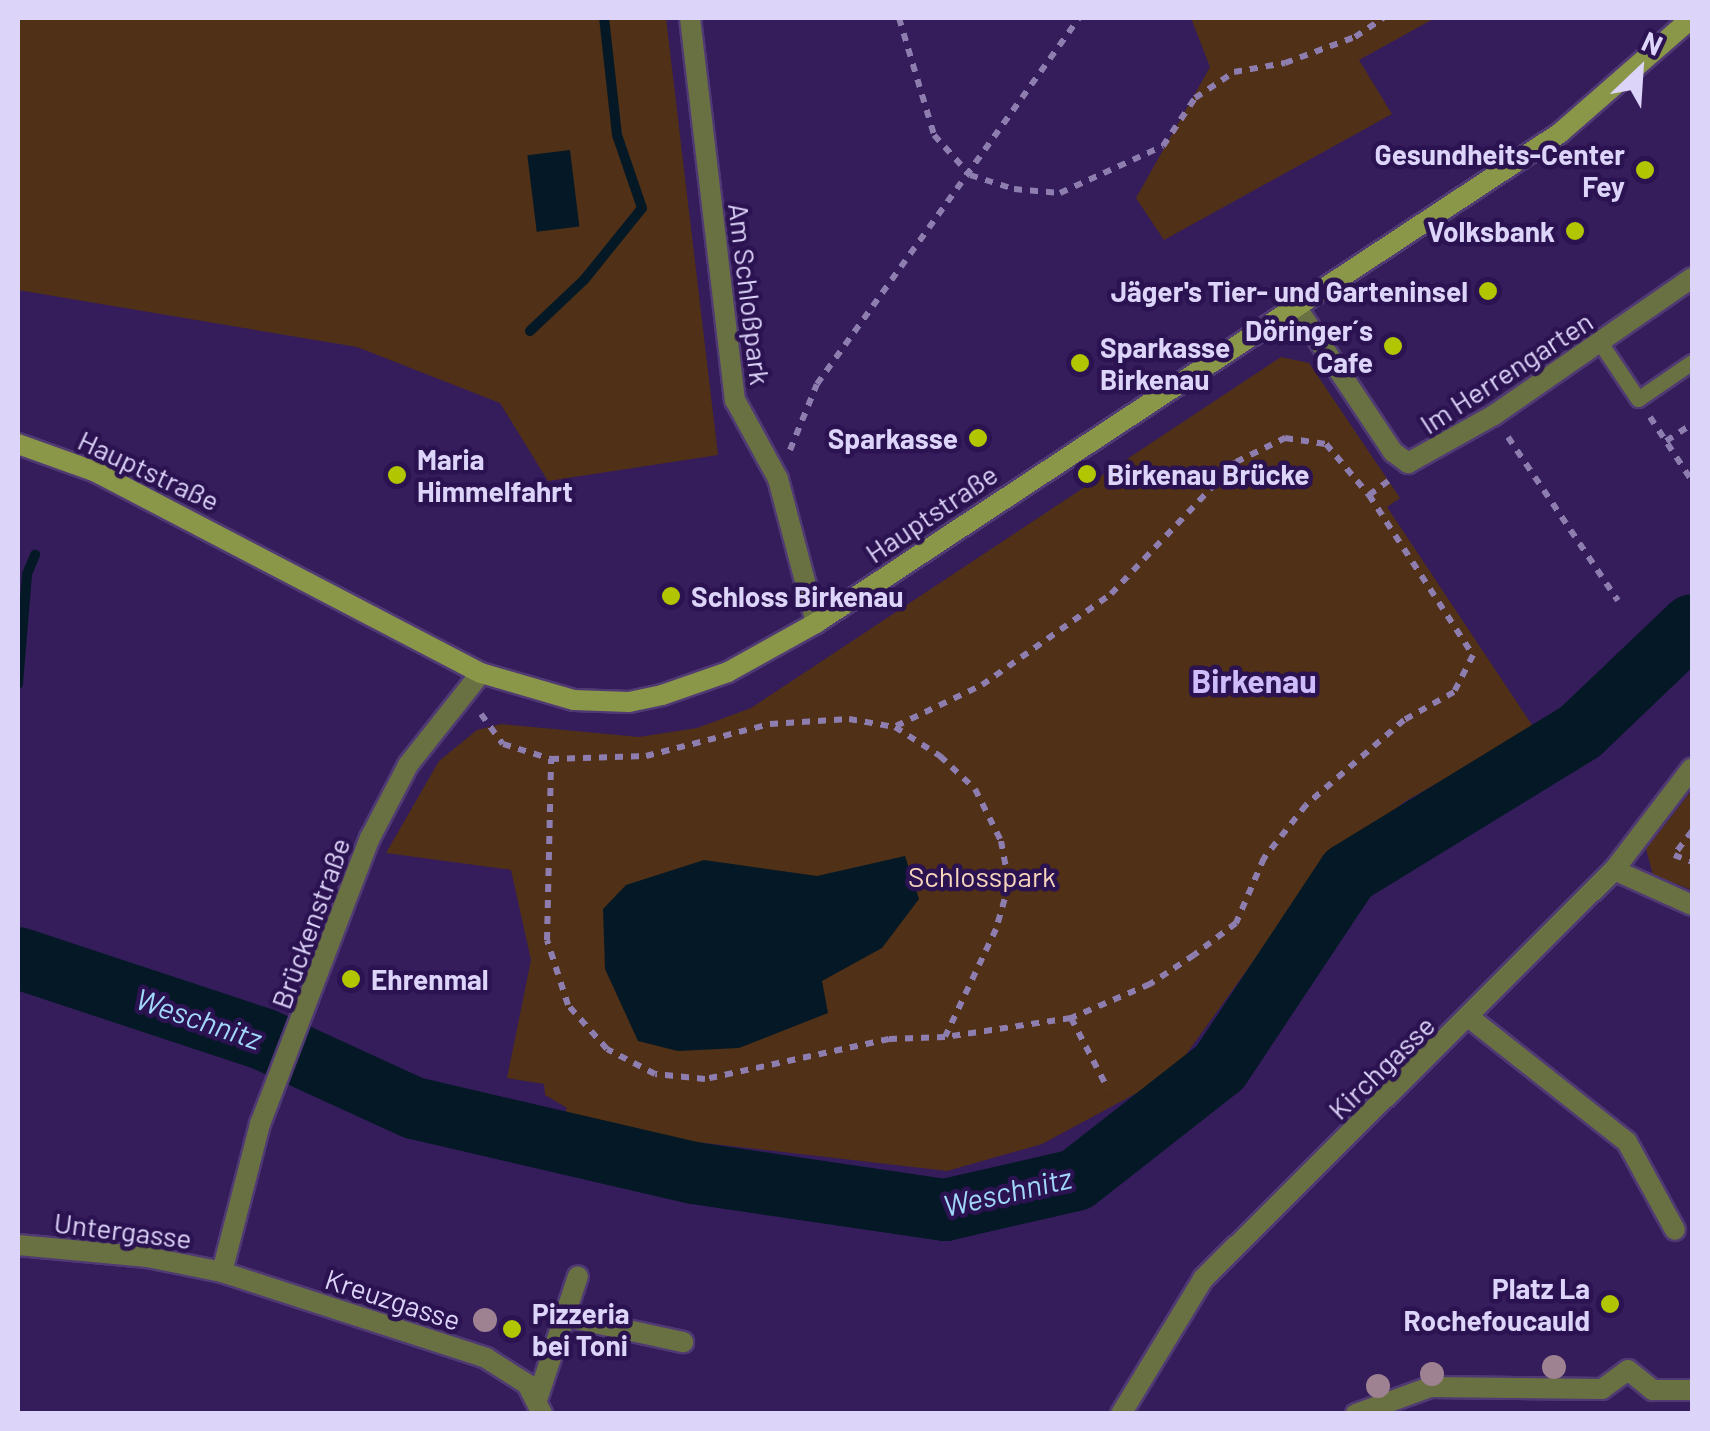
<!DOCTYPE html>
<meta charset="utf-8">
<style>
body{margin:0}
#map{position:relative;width:1710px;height:1431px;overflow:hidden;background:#351d5b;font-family:Barlow,sans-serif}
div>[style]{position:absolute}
.green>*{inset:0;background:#503017}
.water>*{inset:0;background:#041925;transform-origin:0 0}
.stream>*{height:10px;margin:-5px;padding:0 5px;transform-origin:5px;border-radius:5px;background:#041925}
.river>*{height:62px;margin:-31px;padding:0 31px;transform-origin:31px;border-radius:31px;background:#041925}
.path>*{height:6px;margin-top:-3px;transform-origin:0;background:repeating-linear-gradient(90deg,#8e7eb0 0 8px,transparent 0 16px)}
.roads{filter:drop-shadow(2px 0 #503a74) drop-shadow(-2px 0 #503a74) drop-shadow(0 2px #503a74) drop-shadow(0 -2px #503a74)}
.service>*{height:15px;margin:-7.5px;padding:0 7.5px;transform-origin:7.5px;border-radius:7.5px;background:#697142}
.minor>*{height:20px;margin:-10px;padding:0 10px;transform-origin:10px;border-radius:10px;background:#697142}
.tertiary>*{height:20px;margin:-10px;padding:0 10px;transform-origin:10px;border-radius:10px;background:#697142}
.secondary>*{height:20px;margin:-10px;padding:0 10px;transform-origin:10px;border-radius:10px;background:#8a9648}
.trees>*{width:24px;height:24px;margin:-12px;border-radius:50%;background:#9f8291}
.dots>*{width:28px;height:28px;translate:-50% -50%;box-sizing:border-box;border:5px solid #2b1250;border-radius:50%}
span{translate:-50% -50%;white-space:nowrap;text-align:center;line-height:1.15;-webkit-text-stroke:9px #2b1250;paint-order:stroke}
.poi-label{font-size:28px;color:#ddd4fa;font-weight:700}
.right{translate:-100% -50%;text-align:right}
.left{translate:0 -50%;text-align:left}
.street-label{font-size:28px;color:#ddd4fa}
.park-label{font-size:28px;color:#f6d5bd}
.water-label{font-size:30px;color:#a1d7f9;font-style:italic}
.quarter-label{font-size:32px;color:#cebdfa;font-weight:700}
.frame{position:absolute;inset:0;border:20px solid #ddd4fa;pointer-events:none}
.north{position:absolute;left:1590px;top:20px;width:100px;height:100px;-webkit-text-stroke:8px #2b1250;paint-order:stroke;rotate:25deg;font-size:28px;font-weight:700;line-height:40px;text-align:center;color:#ddd4fa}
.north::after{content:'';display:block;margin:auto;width:35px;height:45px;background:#ddd4fa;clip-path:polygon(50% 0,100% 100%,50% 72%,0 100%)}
</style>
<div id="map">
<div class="green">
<i style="clip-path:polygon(18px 18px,666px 18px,718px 455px,548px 481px,500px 403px,357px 347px,18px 290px)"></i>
<i style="clip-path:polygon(1191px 18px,1435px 18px,1359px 60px,1392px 114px,1164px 240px,1136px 198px,1210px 67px)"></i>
<i style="clip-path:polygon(1281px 357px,1309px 363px,1400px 498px,1387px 507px,1534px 728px,1404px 802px,1339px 856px,1298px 899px,1172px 1074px,1042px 1144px,947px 1171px,601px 1131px,563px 1118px,567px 1108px,545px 1095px,544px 1084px,507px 1078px,531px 960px,511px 870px,386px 853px,439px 761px,477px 730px,501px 724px,639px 737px,697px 728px,751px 708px)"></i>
<i style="clip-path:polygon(1692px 790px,1692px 890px,1653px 875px,1646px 849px)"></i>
</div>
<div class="water">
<i style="left:570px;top:150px;width:77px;height:43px;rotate:83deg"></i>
<i style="clip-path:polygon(905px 856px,919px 899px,882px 948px,822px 981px,828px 1013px,739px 1048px,678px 1051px,638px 1041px,605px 969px,603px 909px,626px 885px,704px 860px,817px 876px)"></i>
</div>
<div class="stream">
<i style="left:530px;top:331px;width:74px;rotate:-43.4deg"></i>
<i style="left:584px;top:280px;width:92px;rotate:-51.1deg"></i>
<i style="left:642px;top:208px;width:77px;rotate:-108.9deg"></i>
<i style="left:617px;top:135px;width:118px;rotate:-96.3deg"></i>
<i style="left:18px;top:684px;width:110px;rotate:-85.3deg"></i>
<i style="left:27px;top:574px;width:21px;rotate:-67deg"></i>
</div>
<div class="river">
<i style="left:18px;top:958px;width:258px;rotate:18.3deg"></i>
<i style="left:263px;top:1039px;width:166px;rotate:24.6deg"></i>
<i style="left:414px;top:1108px;width:287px;rotate:13.1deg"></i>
<i style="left:694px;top:1173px;width:254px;rotate:8.4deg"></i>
<i style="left:945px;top:1210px;width:134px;rotate:-12.9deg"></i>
<i style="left:1076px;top:1180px;width:183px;rotate:-38.1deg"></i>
<i style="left:1220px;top:1067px;width:232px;rotate:-56.4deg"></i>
<i style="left:1348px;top:874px;width:273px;rotate:-31.5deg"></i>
<i style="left:1581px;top:731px;width:153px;rotate:-43.7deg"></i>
</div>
<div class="path">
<i style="left:899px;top:18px;width:122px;rotate:73.3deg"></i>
<i style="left:934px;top:135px;width:54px;rotate:48deg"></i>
<i style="left:970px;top:175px;width:46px;rotate:17.7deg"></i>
<i style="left:1014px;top:189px;width:46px;rotate:5deg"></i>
<i style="left:1060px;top:193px;width:113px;rotate:-24.5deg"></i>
<i style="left:1163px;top:146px;width:58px;rotate:-56.3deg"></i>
<i style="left:1195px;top:98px;width:47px;rotate:-33.7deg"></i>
<i style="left:1234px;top:72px;width:52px;rotate:-10deg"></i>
<i style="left:1285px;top:63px;width:75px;rotate:-20.4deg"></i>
<i style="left:1355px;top:37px;width:34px;rotate:-34deg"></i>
<i style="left:1650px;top:417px;width:77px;rotate:56.7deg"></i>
<i style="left:1508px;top:437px;width:197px;rotate:56.1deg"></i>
<i style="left:1666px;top:441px;width:31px;rotate:-33deg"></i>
<i style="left:790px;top:450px;width:71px;rotate:-67.8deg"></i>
<i style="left:817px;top:384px;width:450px;rotate:-54.4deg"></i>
<i style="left:1369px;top:495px;width:24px;rotate:-36deg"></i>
<i style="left:481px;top:714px;width:37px;rotate:54deg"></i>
<i style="left:503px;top:744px;width:50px;rotate:17.4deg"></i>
<i style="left:551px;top:759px;width:95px;rotate:-1.8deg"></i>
<i style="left:646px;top:756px;width:128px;rotate:-14.5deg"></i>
<i style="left:770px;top:724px;width:79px;rotate:-3.6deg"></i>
<i style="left:849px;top:719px;width:47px;rotate:9.9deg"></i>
<i style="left:895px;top:727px;width:54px;rotate:32.8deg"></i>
<i style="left:940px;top:756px;width:48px;rotate:43.3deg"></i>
<i style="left:975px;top:789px;width:58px;rotate:63.4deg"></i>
<i style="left:1001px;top:841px;width:44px;rotate:79.5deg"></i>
<i style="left:1009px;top:884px;width:47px;rotate:106.1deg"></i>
<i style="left:996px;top:929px;width:119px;rotate:115.3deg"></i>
<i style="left:945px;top:1037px;width:56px;rotate:178deg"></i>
<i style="left:889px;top:1039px;width:188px;rotate:167.7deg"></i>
<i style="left:705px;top:1079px;width:50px;rotate:-174.3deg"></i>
<i style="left:655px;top:1074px;width:54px;rotate:-152.5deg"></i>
<i style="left:607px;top:1049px;width:59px;rotate:-131.6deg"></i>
<i style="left:568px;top:1005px;width:68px;rotate:-107.9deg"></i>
<i style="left:547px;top:940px;width:181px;rotate:-88.7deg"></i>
<i style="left:896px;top:726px;width:95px;rotate:-25.5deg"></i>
<i style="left:982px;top:685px;width:158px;rotate:-35.2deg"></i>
<i style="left:1111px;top:594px;width:182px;rotate:-46.6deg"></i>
<i style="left:1236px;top:462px;width:55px;rotate:-26.1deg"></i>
<i style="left:1285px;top:438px;width:41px;rotate:8.3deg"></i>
<i style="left:1326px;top:444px;width:67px;rotate:49.9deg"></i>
<i style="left:1369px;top:495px;width:191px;rotate:57deg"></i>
<i style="left:1473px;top:655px;width:42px;rotate:117.2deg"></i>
<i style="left:1454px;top:692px;width:57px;rotate:150.8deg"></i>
<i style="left:1404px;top:720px;width:130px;rotate:139.1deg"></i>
<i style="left:1306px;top:805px;width:68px;rotate:128.4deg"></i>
<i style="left:1264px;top:858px;width:71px;rotate:113.3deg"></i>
<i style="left:1236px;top:923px;width:53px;rotate:142.7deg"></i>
<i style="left:1194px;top:955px;width:53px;rotate:146.6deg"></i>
<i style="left:1150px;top:984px;width:86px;rotate:156.7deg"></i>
<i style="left:1071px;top:1018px;width:127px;rotate:171.4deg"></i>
<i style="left:1692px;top:831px;width:30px;rotate:127deg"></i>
<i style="left:1674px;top:855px;width:19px;rotate:21deg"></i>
<i style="left:1071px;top:1018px;width:80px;rotate:62.5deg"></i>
</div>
<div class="roads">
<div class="service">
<i style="left:1601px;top:344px;width:66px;rotate:56.1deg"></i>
<i style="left:1638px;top:399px;width:65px;rotate:-34.4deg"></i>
</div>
<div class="minor">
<i style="left:1295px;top:305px;width:177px;rotate:56.3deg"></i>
<i style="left:1393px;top:452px;width:19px;rotate:36deg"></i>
<i style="left:1408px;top:463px;width:98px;rotate:-29.2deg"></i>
<i style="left:1494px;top:415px;width:241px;rotate:-34.7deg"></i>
<i style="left:1614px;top:870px;width:85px;rotate:24.2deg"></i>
<i style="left:1470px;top:1018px;width:200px;rotate:38.3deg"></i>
<i style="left:1627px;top:1142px;width:100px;rotate:61.4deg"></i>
<i style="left:18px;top:1245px;width:130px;rotate:5.3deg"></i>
<i style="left:147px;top:1257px;width:76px;rotate:11.3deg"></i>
<i style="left:222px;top:1272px;width:278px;rotate:18deg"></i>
<i style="left:486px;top:1358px;width:49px;rotate:32.4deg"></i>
<i style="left:527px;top:1384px;width:34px;rotate:63deg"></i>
<i style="left:222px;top:1272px;width:153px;rotate:-75.6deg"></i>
<i style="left:260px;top:1124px;width:306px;rotate:-69deg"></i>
<i style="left:370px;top:838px;width:82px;rotate:-62.5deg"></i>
<i style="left:408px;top:765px;width:117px;rotate:-51.6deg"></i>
<i style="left:567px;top:1317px;width:119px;rotate:12.2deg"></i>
<i style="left:538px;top:1397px;width:127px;rotate:-71.7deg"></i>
<i style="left:1121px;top:1414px;width:158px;rotate:-58.7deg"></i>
<i style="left:1203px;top:1279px;width:580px;rotate:-44.86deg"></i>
<i style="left:1614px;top:870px;width:128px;rotate:-52.6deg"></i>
<i style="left:1356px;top:1414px;width:79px;rotate:-20deg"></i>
<i style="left:1430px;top:1387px;width:172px;rotate:0.7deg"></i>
<i style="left:1602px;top:1389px;width:32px;rotate:-36deg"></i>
<i style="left:1628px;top:1370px;width:32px;rotate:39deg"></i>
<i style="left:1653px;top:1390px;width:39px"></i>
</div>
<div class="tertiary">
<i style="left:690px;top:18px;width:385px;rotate:83.3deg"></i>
<i style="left:735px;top:400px;width:90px;rotate:61.4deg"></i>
<i style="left:778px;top:479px;width:149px;rotate:75.2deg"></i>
</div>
<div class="secondary">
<i style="left:18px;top:444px;width:83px;rotate:19.7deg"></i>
<i style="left:96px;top:472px;width:434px;rotate:27.6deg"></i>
<i style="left:481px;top:673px;width:97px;rotate:16.2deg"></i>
<i style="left:574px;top:700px;width:55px;rotate:2.1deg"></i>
<i style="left:629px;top:702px;width:34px;rotate:-12deg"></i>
<i style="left:662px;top:695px;width:70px;rotate:-19.2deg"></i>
<i style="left:728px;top:672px;width:101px;rotate:-29.1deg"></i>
<i style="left:816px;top:623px;width:891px;rotate:-33.37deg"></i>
<i style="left:1560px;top:133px;width:175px;rotate:-41.1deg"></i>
</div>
</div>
<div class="trees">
<i style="left:485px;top:1320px"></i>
<i style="left:1554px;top:1367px"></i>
<i style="left:1432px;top:1374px"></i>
<i style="left:1378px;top:1386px"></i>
</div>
<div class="dots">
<i style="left:1645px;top:170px;background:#b1c500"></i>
<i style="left:1575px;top:231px;background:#b1c500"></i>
<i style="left:1488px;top:291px;background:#b1c500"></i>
<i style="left:1393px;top:346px;background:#b1c500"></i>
<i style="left:1080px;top:363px;background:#b1c500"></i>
<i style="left:978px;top:438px;background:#b1c500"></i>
<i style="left:1087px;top:474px;background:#b1c500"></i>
<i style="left:397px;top:475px;background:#b1c500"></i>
<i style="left:671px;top:596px;background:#b1c500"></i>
<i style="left:351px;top:979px;background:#b1c500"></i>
<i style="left:1610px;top:1304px;background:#b1c500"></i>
<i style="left:512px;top:1329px;background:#b1c500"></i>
</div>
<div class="poi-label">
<span class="right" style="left:1625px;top:170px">Gesundheits-Center<br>Fey</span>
<span class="right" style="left:1555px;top:231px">Volksbank</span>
<span class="right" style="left:1468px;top:291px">Jäger's Tier- und Garteninsel</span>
<span class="right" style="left:1373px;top:346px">Döringer´s<br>Cafe</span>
<span class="left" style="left:1100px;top:363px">Sparkasse<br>Birkenau</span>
<span class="right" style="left:958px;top:438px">Sparkasse</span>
<span class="left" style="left:417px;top:475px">Maria<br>Himmelfahrt</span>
<span class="left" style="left:1107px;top:474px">Birkenau Brücke</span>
<span class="left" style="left:691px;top:596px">Schloss Birkenau</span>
<span class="left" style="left:371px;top:979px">Ehrenmal</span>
<span class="right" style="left:1590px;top:1304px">Platz La<br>Rochefoucauld</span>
<span class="left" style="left:532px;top:1329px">Pizzeria<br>bei Toni</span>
</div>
<div class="street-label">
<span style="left:750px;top:294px;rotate:83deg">Am Schloßpark</span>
<span style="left:1506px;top:372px;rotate:-33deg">Im Herrengarten</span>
<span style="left:149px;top:470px;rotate:25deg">Hauptstraße</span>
<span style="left:931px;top:513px;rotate:-34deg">Hauptstraße</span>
<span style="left:310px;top:923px;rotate:-70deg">Brückenstraße</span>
<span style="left:1381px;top:1067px;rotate:-44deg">Kirchgasse</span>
<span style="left:123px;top:1230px;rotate:7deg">Untergasse</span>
<span style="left:393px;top:1299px;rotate:18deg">Kreuzgasse</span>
</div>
<div class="park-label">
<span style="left:982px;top:876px">Schlosspark</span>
</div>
<div class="water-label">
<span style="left:199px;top:1018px;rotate:19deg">Weschnitz</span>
<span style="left:1007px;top:1191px;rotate:-13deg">Weschnitz</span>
</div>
<div class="quarter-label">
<span style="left:1254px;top:680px">Birkenau</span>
</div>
<div class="frame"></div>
<div class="north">N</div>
</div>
